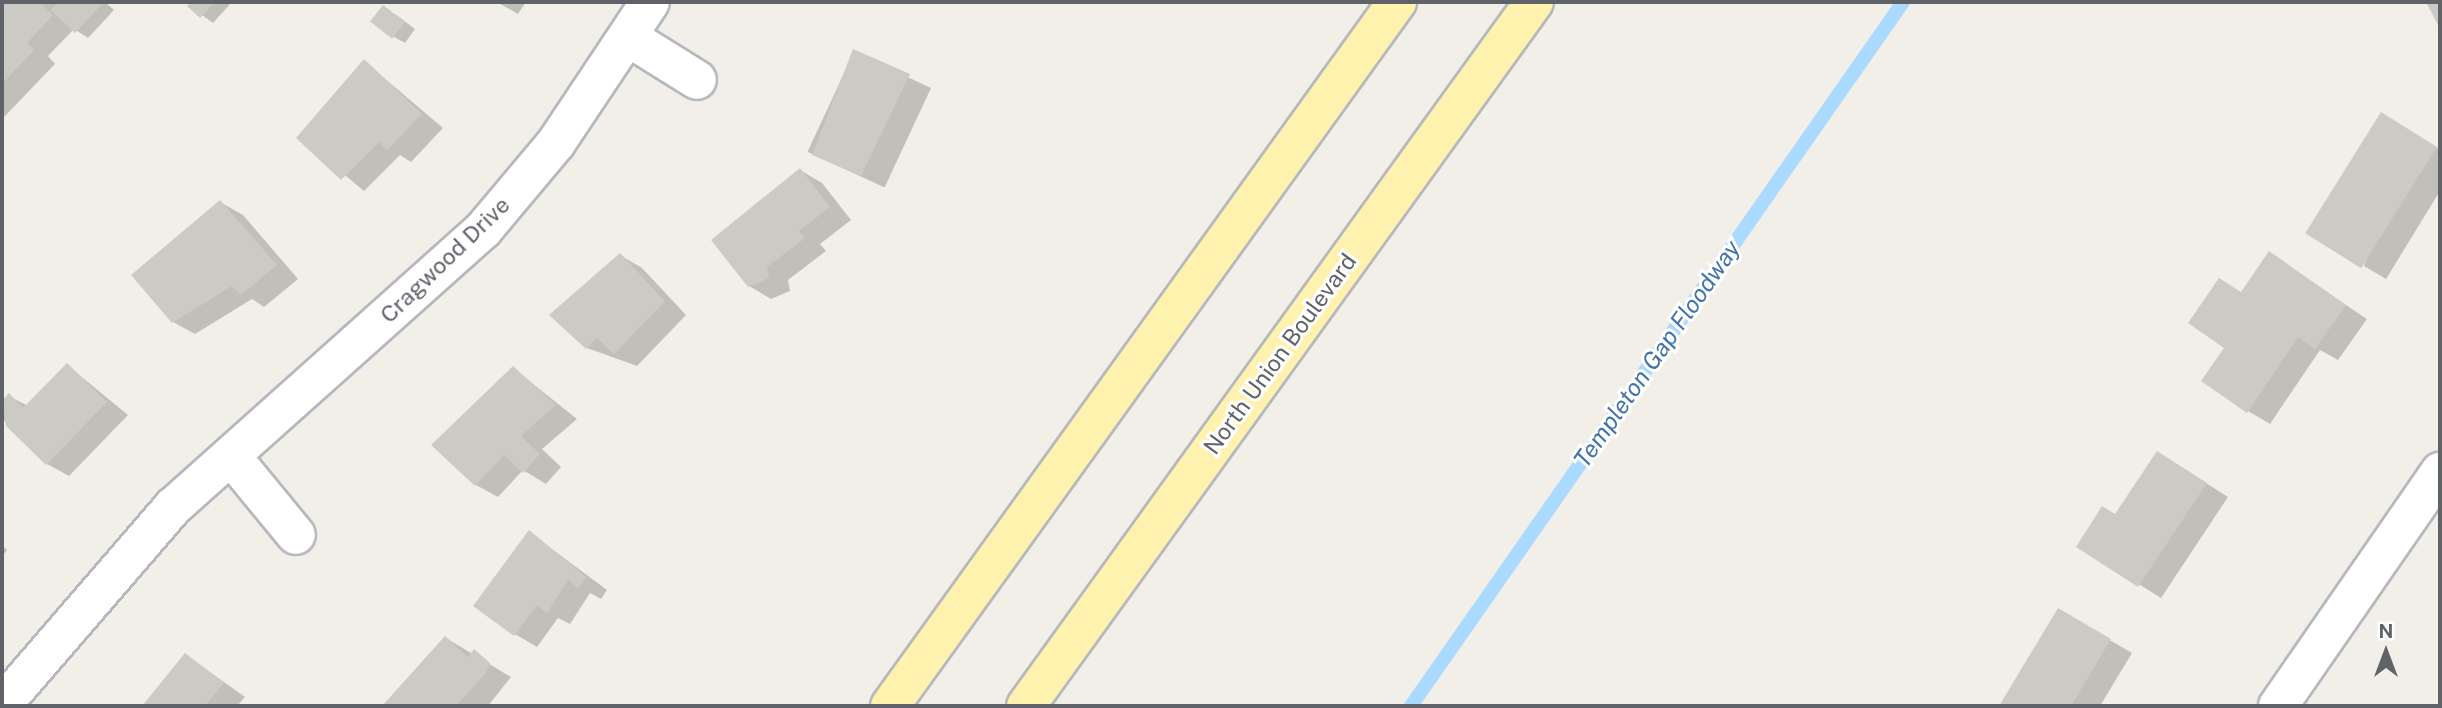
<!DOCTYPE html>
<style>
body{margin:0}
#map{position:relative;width:2442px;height:708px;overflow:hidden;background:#f1efe8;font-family:"Public Sans",sans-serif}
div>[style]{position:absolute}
.shadow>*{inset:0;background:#0003;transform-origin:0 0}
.stream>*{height:14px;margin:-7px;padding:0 7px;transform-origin:7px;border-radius:7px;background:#aadaff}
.building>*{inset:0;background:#cccac5;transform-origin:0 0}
.roads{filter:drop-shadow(2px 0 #b5b8bc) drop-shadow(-2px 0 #b5b8bc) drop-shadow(0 2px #b5b8bc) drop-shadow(0 -2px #b5b8bc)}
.minor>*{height:38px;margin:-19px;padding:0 19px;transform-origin:19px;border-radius:19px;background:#fff}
.major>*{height:38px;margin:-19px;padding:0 19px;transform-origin:19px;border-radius:19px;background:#fff2af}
span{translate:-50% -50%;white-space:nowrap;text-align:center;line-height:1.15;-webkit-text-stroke:6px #fff;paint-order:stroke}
.street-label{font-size:23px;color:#5f6368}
.water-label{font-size:24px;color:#4174aa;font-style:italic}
.frame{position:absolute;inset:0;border:4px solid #5f6368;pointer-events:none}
.north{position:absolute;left:2351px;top:617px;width:70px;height:70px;-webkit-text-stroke:5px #fff;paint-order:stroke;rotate:0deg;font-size:19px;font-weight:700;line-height:28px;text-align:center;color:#5f6368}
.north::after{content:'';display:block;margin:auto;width:24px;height:32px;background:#5f6368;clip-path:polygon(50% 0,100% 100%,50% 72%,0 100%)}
</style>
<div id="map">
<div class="shadow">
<i style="clip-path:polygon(2px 2px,105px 2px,114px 10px,88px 38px,74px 29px,48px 56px,55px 64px,3px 118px)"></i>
<i style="clip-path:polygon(193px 2px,229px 2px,231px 3px,213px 23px,189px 6px)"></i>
<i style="clip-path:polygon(497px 2px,526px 2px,518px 14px)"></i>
<i style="clip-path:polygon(395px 14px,415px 29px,405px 43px,394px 37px)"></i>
<i style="left:854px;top:52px;width:85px;height:110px;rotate:25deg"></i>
<i style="clip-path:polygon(364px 61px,443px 128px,411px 162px,400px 155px,364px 191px,299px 137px)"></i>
<i style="clip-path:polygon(2404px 127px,2440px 150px,2440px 191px,2386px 279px,2364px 266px)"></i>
<i style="clip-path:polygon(800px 170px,822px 183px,851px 220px,820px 244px,826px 251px,788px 280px,790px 291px,771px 299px,749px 286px)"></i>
<i style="clip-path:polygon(220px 202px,243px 215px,298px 279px,264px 307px,252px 299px,195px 334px,173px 322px)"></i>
<i style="clip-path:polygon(2269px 254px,2367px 319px,2338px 360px,2320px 350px,2270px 424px,2248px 411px,2227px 347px,2242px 293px)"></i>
<i style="clip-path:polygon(620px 255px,642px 268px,686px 315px,637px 366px,587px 348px)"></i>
<i style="clip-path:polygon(67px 365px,128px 415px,69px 476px,47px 464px,2px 418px,9px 396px,28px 406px)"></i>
<i style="clip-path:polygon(513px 368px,577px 419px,542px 449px,561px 467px,546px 484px,523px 470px,498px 497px,476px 485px)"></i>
<i style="clip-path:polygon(2179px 466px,2228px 497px,2161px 598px,2078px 546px)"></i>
<i style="clip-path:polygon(529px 532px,607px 590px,601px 599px,590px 593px,570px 624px,558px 618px,537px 647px,515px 634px)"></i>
<i style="clip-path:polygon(2px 545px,7px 550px,2px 557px)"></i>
<i style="clip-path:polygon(2058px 610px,2132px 653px,2100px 706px,2001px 706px)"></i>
<i style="clip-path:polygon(446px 638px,511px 677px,488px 706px,384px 706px)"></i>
<i style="clip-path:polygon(186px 655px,245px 697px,237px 706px,146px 706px)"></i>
</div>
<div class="stream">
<i style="left:1411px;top:706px;width:859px;rotate:-55.05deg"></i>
</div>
<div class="building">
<i style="clip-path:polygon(2px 2px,39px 2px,53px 15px,27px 43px,34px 50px,2px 84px)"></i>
<i style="clip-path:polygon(58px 2px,104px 2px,75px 33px,50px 10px)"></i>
<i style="clip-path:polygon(191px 2px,215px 2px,200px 18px,187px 6px)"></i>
<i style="clip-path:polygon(2426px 2px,2440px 2px,2440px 29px)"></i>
<i style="left:383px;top:5px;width:28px;height:21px;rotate:38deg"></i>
<i style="clip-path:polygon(853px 49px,910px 74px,861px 176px,812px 155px)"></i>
<i style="clip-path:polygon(364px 59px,422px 114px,387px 150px,379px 142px,341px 180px,296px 138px)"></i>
<i style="left:2381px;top:112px;width:66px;height:143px;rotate:32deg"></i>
<i style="clip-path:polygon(800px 168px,830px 207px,799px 231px,805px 238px,767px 267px,769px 278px,748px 287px,711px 240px)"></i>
<i style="clip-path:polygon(220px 200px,277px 265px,241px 295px,232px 286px,172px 323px,131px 275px)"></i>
<i style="clip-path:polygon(2269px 251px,2346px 305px,2315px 349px,2298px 337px,2247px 413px,2201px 381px,2224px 348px,2188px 323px,2219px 278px,2241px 292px)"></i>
<i style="clip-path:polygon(620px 253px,665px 301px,614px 354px,597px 338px,586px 349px,549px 315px)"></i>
<i style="clip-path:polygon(67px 363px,107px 402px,46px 465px,6px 426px,2px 401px,9px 393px,23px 408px)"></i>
<i style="clip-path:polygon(513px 366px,556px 405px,521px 436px,540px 454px,523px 473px,504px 455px,475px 486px,431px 445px)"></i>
<i style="clip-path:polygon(2157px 451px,2207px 483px,2138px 587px,2076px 547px,2102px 506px,2115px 514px)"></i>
<i style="clip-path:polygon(529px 530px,586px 577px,578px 588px,568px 580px,547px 613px,537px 605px,514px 636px,473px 606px)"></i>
<i style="clip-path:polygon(2058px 608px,2111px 639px,2071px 706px,1999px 706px)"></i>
<i style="clip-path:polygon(445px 636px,468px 657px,474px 649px,490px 663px,486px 673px,456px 706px,382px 706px)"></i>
<i style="clip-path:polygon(185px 653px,224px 683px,205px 706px,142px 706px)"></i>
</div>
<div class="roads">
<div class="minor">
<i style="left:628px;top:37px;width:81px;rotate:31.9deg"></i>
<i style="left:231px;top:456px;width:102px;rotate:50.6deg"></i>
<i style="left:2px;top:705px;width:262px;rotate:-49.2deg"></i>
<i style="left:173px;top:507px;width:416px;rotate:-41.8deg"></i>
<i style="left:483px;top:230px;width:114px;rotate:-50deg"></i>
<i style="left:556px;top:143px;width:169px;rotate:-56.3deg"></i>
<i style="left:2278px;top:706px;width:285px;rotate:-55.3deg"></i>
</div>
<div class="major">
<i style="left:890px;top:706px;width:868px;rotate:-54.24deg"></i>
<i style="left:1026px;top:706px;width:868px;rotate:-54.19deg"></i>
</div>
</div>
<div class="street-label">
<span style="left:445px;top:260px;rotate:-44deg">Cragwood Drive</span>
<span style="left:1280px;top:354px;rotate:-54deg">North Union Boulevard</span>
</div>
<div class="water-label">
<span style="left:1657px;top:354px;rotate:-55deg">Templeton Gap Floodway</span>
</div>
<div class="frame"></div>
<div class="north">N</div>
</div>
